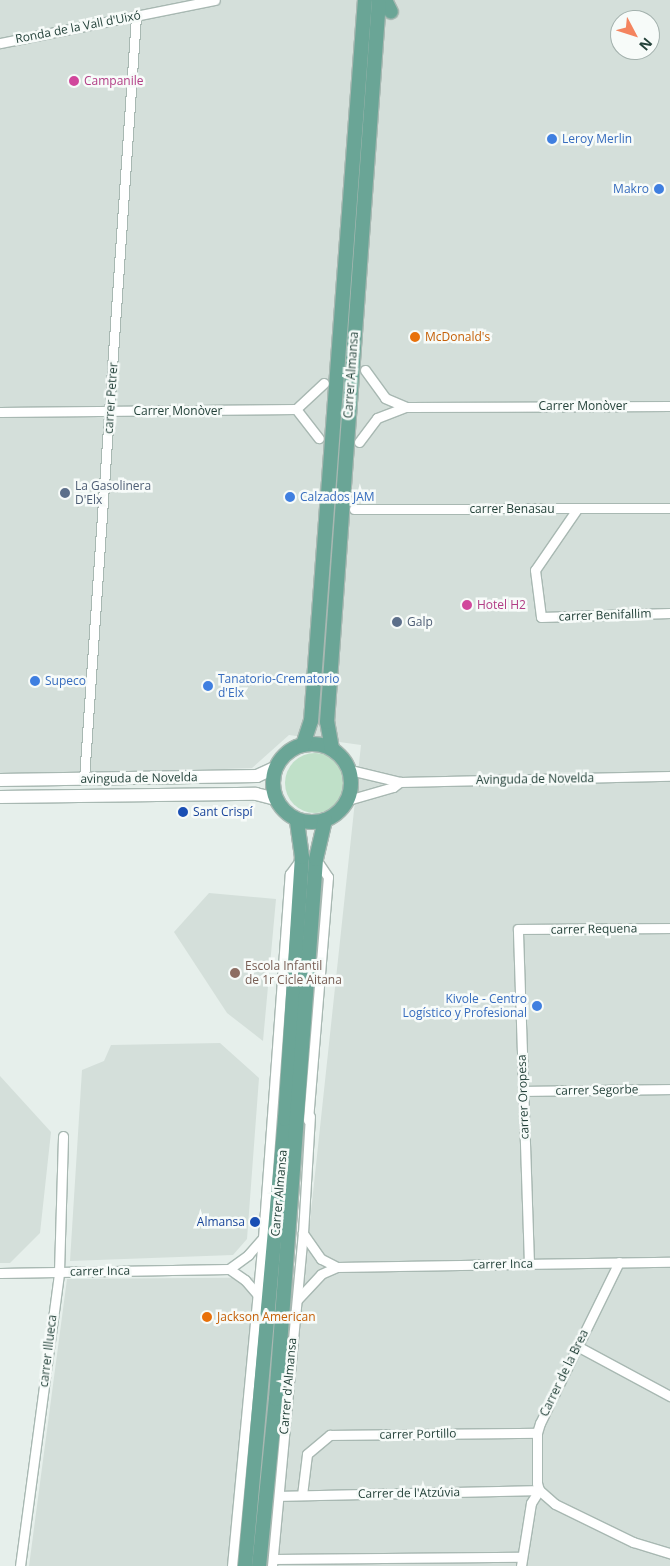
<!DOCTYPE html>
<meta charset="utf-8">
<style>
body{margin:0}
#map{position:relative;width:670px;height:1566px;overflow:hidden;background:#e6efeb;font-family:"Open Sans",sans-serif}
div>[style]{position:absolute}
.built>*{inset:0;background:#d4dfda}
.green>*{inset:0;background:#bfe0c8}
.round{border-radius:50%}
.roads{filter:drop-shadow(1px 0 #a8b8b2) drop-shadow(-1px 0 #a8b8b2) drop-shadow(0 1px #a8b8b2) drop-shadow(0 -1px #a8b8b2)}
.minor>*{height:9px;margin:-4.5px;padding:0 4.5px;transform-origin:4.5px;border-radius:4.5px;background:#fff}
.secondary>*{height:12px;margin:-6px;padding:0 6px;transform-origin:6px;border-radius:6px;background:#fff}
.primary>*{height:14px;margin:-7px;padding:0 7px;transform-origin:7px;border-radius:7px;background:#6aa596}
.primary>.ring{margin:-7px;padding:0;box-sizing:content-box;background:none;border:14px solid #6aa596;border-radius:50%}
.dots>*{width:14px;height:14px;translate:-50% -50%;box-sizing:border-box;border:2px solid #f7fbf9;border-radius:50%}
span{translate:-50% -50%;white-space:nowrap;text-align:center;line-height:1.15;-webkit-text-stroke:5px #f7fbf9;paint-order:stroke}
.street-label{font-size:12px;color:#24423a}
.hotel-label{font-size:12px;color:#b23c85}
.left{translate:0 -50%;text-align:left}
.shop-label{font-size:12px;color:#366cbe}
.right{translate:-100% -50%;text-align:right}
.food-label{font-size:12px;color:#c56008}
.service-label{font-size:12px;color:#4e5e75}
.transit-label{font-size:12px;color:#164399}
.education-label{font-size:12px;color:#785e54}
.north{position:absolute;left:610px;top:10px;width:50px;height:50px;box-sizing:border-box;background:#f7fbf9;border:1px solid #a3b1ad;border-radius:50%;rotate:130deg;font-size:14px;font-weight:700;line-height:20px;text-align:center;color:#24423a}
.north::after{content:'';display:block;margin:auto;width:18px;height:22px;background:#f4845f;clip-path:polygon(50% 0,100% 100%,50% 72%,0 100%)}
</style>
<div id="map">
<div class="built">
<i style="clip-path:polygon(evenodd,0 0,670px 0,670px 1566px,29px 1566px,67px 1279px,304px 1277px,361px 745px,289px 735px,252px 768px,0 777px,0 0,620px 20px,650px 20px,650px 50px,620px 50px,620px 20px)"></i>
<i style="clip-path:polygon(209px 893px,276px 899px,263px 1041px,227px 1013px,174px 932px)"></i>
<i style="clip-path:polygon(220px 1043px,259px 1078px,247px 1239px,233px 1255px,70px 1261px,82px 1070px,104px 1061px,111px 1045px)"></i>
<i style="clip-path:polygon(0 1076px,51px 1132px,40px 1233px,10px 1263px,0 1263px)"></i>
</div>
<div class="green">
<i class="round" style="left:285px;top:753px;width:60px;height:60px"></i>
</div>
<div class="roads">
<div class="minor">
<i style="left:0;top:43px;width:219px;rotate:-11.3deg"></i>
<i style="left:365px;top:370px;width:34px;rotate:54deg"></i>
<i style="left:385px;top:398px;width:23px;rotate:23deg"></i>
<i style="left:296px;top:409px;width:37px;rotate:52deg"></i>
<i style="left:0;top:412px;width:296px;rotate:-0.6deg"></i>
<i style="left:296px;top:409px;width:38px;rotate:-43deg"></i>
<i style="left:359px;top:442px;width:30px;rotate:-53deg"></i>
<i style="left:377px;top:418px;width:31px;rotate:-21deg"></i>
<i style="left:406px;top:407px;width:264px;rotate:-0.2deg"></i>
<i style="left:354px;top:509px;width:316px;rotate:-0.2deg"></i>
<i style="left:577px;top:509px;width:74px;rotate:124.5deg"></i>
<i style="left:535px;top:570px;width:47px;rotate:82.7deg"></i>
<i style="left:541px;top:617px;width:129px;rotate:-1.8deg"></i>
<i style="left:350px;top:770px;width:51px;rotate:13.5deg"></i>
<i style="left:400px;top:782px;width:270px;rotate:-1.3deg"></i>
<i style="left:84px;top:779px;width:765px;rotate:-86.1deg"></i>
<i style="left:348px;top:800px;width:47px;rotate:-16.1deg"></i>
<i style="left:393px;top:787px;width:9px;rotate:-36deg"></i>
<i style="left:523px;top:1091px;width:147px;rotate:-0.8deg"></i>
<i style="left:308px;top:1120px;width:244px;rotate:-85.3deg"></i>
<i style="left:328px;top:877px;width:22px;rotate:-124deg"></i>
<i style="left:619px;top:1262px;width:179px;rotate:116.1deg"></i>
<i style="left:540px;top:1423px;width:10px;rotate:107deg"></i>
<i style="left:537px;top:1433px;width:50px;rotate:90deg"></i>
<i style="left:537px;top:1483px;width:7px;rotate:74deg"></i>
<i style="left:539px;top:1490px;width:21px;rotate:41deg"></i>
<i style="left:555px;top:1504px;width:87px;rotate:26deg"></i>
<i style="left:633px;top:1542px;width:39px;rotate:17deg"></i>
<i style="left:529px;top:1264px;width:335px;rotate:-91.9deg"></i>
<i style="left:518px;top:929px;width:152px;rotate:-0.4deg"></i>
<i style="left:337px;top:1267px;width:333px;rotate:-0.9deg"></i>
<i style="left:0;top:1273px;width:229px;rotate:-1deg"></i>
<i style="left:258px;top:1295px;width:20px;rotate:-131deg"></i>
<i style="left:245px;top:1280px;width:19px;rotate:-145deg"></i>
<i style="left:229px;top:1269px;width:24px;rotate:-36deg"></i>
<i style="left:248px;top:1255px;width:23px;rotate:-49deg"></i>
<i style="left:297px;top:1300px;width:35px;rotate:-47deg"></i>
<i style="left:321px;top:1274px;width:17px;rotate:-24deg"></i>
<i style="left:337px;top:1267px;width:18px;rotate:-153deg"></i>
<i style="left:321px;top:1259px;width:32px;rotate:-125deg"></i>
<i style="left:577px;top:1346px;width:106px;rotate:28.3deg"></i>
<i style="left:302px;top:1495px;width:41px;rotate:-83deg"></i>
<i style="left:307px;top:1454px;width:30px;rotate:-40deg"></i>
<i style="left:330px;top:1435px;width:207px;rotate:-0.6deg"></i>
<i style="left:279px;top:1496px;width:260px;rotate:-1.3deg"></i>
<i style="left:273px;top:1559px;width:249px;rotate:-0.5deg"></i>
<i style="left:20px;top:1566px;width:297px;rotate:-82.4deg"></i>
<i style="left:59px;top:1272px;width:136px;rotate:-88.3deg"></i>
<i style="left:232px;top:1566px;width:329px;rotate:-84.6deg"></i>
<i style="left:263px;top:1238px;width:365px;rotate:-85.8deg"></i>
<i style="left:290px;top:874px;width:19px;rotate:-54deg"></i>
<i style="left:272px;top:1566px;width:334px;rotate:-84.7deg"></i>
<i style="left:303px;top:1233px;width:117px;rotate:-86.6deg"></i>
<i style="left:521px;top:1566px;width:64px;rotate:-81deg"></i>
<i style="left:531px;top:1503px;width:15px;rotate:-58deg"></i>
</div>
<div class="secondary">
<i style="left:0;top:780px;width:257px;rotate:-0.9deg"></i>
<i style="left:257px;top:776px;width:21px;rotate:-25deg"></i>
<i style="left:0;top:797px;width:256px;rotate:-0.7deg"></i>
<i style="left:256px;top:794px;width:21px;rotate:14deg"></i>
</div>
<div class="primary">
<i style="left:385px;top:0;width:13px;rotate:63deg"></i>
<i class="ring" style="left:273px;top:744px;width:64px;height:64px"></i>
<i style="left:303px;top:745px;width:25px;rotate:-72deg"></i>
<i style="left:311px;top:721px;width:723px;rotate:-85.72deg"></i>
<i style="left:332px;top:749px;width:27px;rotate:-100deg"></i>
<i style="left:327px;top:722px;width:724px;rotate:-85.88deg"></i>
<i style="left:245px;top:1566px;width:449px;rotate:-84.9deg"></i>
<i style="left:285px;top:1119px;width:263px;rotate:-86.3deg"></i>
<i style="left:302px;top:857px;width:37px;rotate:-98deg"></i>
<i style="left:259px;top:1566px;width:168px;rotate:-84.2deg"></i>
<i style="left:276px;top:1399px;width:541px;rotate:-85.76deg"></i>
<i style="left:316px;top:859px;width:40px;rotate:-77deg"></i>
</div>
</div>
<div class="dots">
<i style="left:74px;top:81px;background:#d1479c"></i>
<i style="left:552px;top:139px;background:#3f7fe0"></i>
<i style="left:659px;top:189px;background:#3f7fe0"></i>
<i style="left:415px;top:337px;background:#e8710a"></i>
<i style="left:65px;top:493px;background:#5c6f8a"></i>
<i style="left:290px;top:497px;background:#3f7fe0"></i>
<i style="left:467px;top:605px;background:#d1479c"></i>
<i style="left:397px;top:622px;background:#5c6f8a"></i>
<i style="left:35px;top:681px;background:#3f7fe0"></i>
<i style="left:208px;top:686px;background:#3f7fe0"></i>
<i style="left:183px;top:812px;background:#1a4fb4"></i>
<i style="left:235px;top:973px;background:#8d6e63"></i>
<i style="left:537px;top:1006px;background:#3f7fe0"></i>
<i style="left:255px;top:1222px;background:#1a4fb4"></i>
<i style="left:207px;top:1317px;background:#e8710a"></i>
</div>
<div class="street-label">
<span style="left:78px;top:27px;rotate:-11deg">Ronda de la Vall d'Uixó</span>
<span style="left:351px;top:375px;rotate:-86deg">Carrer Almansa</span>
<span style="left:111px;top:398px;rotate:-86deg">carrer Petrer</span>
<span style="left:583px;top:406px">Carrer Monòver</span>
<span style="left:178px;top:411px">Carrer Monòver</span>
<span style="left:512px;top:509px">carrer Benasau</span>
<span style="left:605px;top:615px;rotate:-2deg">carrer Benifallim</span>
<span style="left:139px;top:778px;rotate:-1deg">avinguda de Novelda</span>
<span style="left:535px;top:779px;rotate:-1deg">Avinguda de Novelda</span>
<span style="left:594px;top:929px;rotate:-1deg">carrer Requena</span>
<span style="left:597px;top:1090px;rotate:-1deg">carrer Segorbe</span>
<span style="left:523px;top:1097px;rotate:-92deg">carrer Oropesa</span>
<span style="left:279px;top:1193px;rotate:-85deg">Carrer Almansa</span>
<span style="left:503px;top:1264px;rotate:-1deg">carrer Inca</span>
<span style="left:100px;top:1271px;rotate:-1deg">carrer Inca</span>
<span style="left:48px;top:1351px;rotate:-83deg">carrer Illueca</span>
<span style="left:564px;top:1373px;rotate:-64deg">Carrer de la Brea</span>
<span style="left:288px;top:1386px;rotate:-85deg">Carrer d'Almansa</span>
<span style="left:418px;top:1434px;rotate:-1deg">carrer Portillo</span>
<span style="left:409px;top:1493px;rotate:-1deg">Carrer de l'Atzúvia</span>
</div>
<div class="hotel-label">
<span class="left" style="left:84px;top:81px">Campanile</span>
<span class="left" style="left:477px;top:605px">Hotel H2</span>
</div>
<div class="shop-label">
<span class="left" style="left:562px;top:139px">Leroy Merlin</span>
<span class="right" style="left:649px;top:189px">Makro</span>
<span class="left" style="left:300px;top:497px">Calzados JAM</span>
<span class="left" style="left:218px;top:686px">Tanatorio-Crematorio<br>d'Elx</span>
<span class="left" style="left:45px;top:681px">Supeco</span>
<span class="right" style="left:527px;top:1006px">Kivole - Centro<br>Logístico y Profesional</span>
</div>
<div class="food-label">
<span class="left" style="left:425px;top:337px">McDonald's</span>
<span class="left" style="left:217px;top:1317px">Jackson American</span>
</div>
<div class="service-label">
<span class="left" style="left:75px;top:493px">La Gasolinera<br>D'Elx</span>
<span class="left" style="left:407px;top:622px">Galp</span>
</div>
<div class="transit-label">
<span class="left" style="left:193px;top:812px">Sant Crispí</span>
<span class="right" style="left:245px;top:1222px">Almansa</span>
</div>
<div class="education-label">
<span class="left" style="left:245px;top:973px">Escola Infantil<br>de 1r Cicle Aitana</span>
</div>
<div class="north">N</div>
</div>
